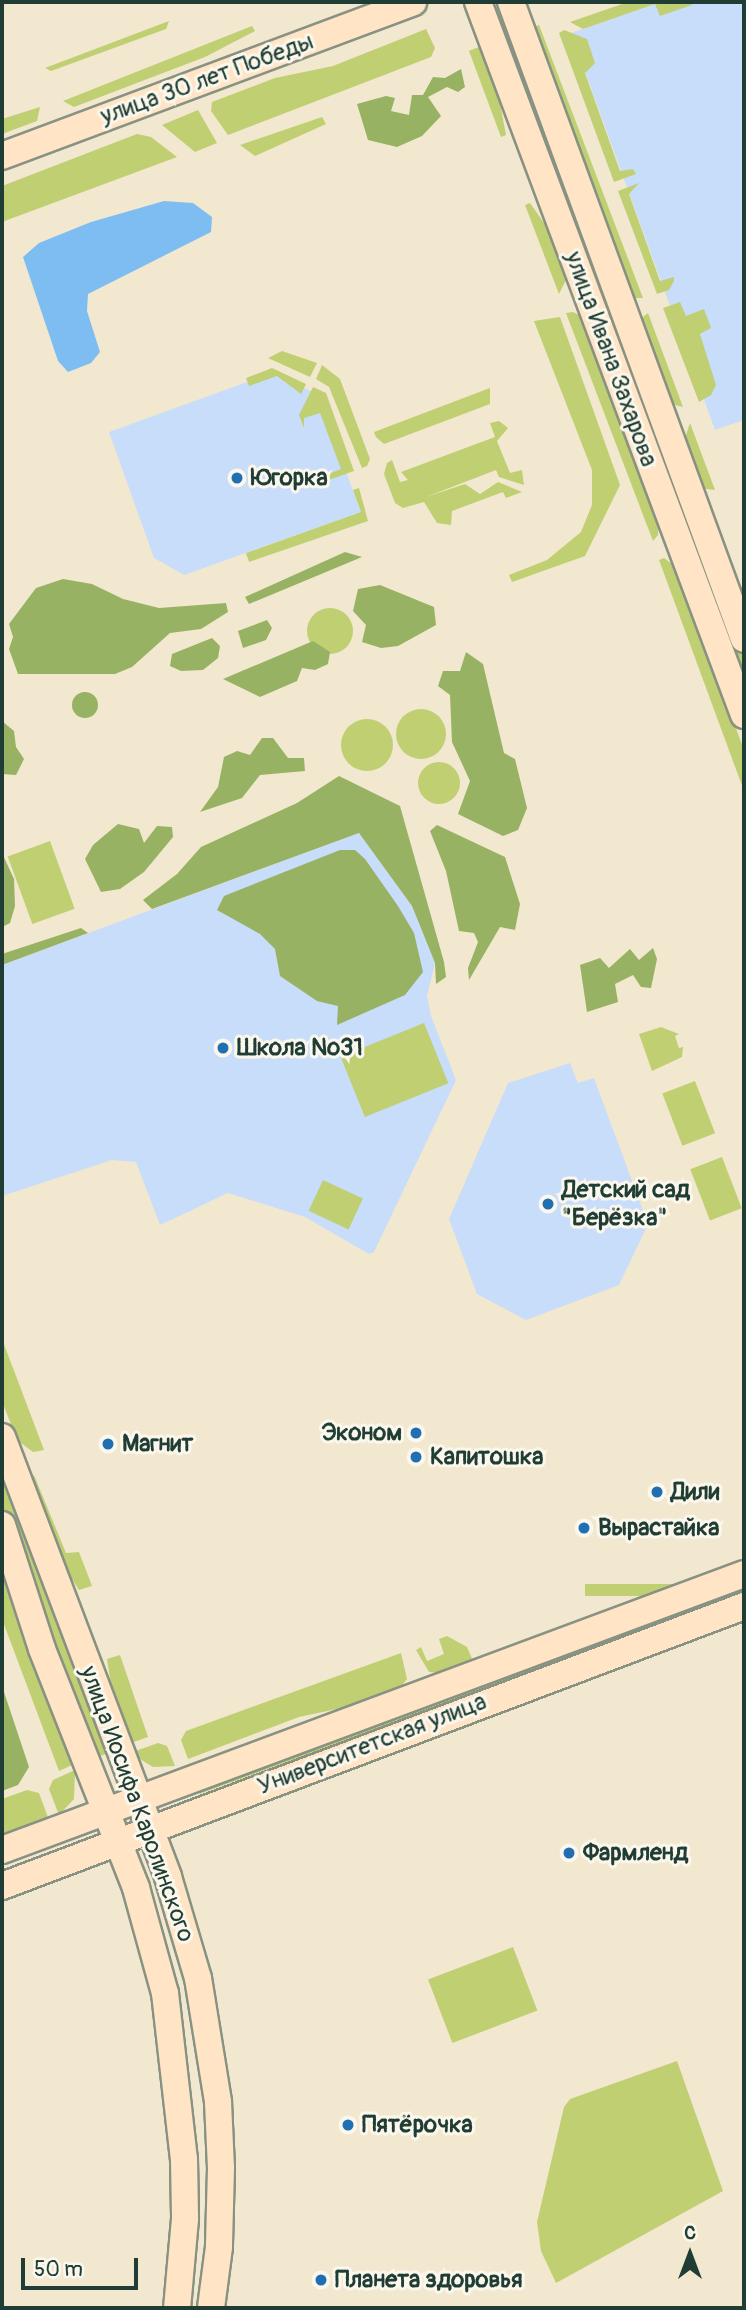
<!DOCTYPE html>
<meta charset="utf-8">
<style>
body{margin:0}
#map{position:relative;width:746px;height:2310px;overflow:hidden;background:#f2e8cf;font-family:Pangolin,sans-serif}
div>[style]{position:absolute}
.built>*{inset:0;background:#c8ddf9}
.green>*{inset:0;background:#c0cf72;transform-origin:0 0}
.round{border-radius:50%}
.forest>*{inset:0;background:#98b264}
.water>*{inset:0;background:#7ebdf2}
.roads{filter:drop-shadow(2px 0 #889282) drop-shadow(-2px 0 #889282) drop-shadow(0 2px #889282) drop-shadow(0 -2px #889282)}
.secondary>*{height:26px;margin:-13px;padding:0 13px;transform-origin:13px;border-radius:13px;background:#ffe4c6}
.dots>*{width:19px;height:19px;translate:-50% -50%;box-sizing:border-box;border:4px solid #fbf7ec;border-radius:50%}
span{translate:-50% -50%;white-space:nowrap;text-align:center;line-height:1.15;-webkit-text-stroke:6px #fbf7ec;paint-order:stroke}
.street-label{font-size:24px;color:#1f3d34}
.poi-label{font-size:24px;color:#1f3d34;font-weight:700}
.left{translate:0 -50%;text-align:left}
.right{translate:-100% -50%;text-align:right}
.frame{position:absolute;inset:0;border:4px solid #1f3d34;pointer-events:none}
.north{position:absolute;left:655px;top:2219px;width:70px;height:70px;-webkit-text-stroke:5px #fbf7ec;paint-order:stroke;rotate:0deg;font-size:19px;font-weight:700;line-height:28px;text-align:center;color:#1f3d34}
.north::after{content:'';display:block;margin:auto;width:24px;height:32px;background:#1f3d34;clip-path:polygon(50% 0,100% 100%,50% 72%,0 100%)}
.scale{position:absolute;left:21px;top:2258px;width:117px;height:32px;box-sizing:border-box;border:4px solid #1f3d34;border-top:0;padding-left:9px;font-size:21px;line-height:24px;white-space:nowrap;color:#1f3d34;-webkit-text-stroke:5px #fbf7ec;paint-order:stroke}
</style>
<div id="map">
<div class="built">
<i style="clip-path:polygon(661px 2px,744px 2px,744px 420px,715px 430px,571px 33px)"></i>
<i style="clip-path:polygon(272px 373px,317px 394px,361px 512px,184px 575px,154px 558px,109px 432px)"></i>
<i style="clip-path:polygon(359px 833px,412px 906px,435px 963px,427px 996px,431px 1016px,456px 1080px,374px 1252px,369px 1254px,305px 1217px,228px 1193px,160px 1225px,136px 1162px,112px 1160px,2px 1196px,2px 965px)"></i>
<i style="clip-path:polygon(570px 1063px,578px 1083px,594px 1078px,648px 1224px,619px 1285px,526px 1320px,477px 1294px,449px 1219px,508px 1083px)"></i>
</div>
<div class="green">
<i style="clip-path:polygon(628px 2px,690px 2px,692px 5px,660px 16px,655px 4px,583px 29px,570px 22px)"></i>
<i style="clip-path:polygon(169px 21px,166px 29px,51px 71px,45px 68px)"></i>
<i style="clip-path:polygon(539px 25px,643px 298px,632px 298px,533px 27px)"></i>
<i style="clip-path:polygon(252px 26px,255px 31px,205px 57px,74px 107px,63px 101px)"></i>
<i style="clip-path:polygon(426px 29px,435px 48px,431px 57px,228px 135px,211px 111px,212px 102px,275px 78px,333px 66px)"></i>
<i style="clip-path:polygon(564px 30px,587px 39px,595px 63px,585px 73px,620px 171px,633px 169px,636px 174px,614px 182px,559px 33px)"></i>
<i style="left:505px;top:36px;width:677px;height:6px;rotate:69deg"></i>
<i style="clip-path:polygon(481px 46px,498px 93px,506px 135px,501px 137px,469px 51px)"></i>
<i style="clip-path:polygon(40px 107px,37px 121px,2px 134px,2px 119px)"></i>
<i style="clip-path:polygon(198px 110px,217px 143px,195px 152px,162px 125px)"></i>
<i style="clip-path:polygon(322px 117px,326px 124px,255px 156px,240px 145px)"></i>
<i style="clip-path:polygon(137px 134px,151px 137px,177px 157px,2px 222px,2px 186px)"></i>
<i style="clip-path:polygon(639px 183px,629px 194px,660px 281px,674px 277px,674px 281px,669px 290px,657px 294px,618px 191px)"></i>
<i style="clip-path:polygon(530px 203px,549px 230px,567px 278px,559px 294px,525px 205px)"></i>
<i style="clip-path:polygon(680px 302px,686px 316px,704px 309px,711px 328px,700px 334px,716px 385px,711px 395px,699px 402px,663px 308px)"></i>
<i style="clip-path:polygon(573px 312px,581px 316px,658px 520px,658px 535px,653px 541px,566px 313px)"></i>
<i style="clip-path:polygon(648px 313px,683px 407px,671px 404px,639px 320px)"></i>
<i style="clip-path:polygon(560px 317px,620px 485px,585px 556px,512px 582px,509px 575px,547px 560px,581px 532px,592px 505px,592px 470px,534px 321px)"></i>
<i style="clip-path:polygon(282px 351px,317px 363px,310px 377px,268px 358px)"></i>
<i style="clip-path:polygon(322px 365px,340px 379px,370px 459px,367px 466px,362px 468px,329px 387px,316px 379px)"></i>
<i style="clip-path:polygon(272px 368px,306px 384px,301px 394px,277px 376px,249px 386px,246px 378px)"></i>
<i style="clip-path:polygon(313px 387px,326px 393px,354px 471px,326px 481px,320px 469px,326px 475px,341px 469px,320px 413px,304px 418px,304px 428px,299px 415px)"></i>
<i style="clip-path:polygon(490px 388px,490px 404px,384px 444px,376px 437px,374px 432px)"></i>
<i style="clip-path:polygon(499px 421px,508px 428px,497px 441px,510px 473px,522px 470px,524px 485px,499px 477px,496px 470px,426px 497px,465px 484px,480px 494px,498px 482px,522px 492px,506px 498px,503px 492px,452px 511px,451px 525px,437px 523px,424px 502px,403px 508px,395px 503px,384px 474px,387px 463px,392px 460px,400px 482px,408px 480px,401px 472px,495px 437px,490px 423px)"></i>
<i style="clip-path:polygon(690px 423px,715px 490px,700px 488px,683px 444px)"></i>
<i style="clip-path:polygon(359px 488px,368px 521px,249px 562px,246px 553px,361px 512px,353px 490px)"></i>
<i style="clip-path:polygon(664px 558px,676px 567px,744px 750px,744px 791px,659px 560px)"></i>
<i class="round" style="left:307px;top:608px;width:46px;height:46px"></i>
<i class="round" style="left:396px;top:709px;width:50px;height:50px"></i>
<i class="round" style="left:341px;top:719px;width:52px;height:52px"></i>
<i class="round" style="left:418px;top:762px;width:42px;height:42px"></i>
<i style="left:50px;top:841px;width:72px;height:45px;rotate:70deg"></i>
<i style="left:424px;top:1023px;width:65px;height:90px;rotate:68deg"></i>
<i style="clip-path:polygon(661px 1027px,679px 1034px,675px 1036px,679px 1048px,683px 1047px,682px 1057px,652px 1071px,639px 1034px)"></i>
<i style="left:695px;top:1081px;width:56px;height:35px;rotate:69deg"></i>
<i style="left:722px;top:1157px;width:55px;height:34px;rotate:69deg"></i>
<i style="left:323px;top:1180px;width:44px;height:34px;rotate:25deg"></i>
<i style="clip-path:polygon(2px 1339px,44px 1450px,33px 1452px,17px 1440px,2px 1401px)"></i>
<i style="left:2px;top:1465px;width:307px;height:30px;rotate:70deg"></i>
<i style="clip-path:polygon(34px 1475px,66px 1553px,79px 1552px,92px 1586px,79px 1590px,58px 1557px,31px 1478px)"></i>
<i style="clip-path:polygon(2px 1558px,31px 1660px,72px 1765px,59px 1771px,2px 1619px)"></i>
<i style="left:744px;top:1584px;width:12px;height:159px;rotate:90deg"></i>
<i style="clip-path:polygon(447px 1636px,467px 1647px,473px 1661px,442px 1673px,429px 1672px,416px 1650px,421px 1647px,427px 1661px,444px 1654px,439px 1639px)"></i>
<i style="left:579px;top:1643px;width:12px;height:408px;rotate:70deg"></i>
<i style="clip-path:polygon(401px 1653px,407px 1679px,399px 1689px,356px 1705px,299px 1717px,188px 1759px,181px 1740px,186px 1731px)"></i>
<i style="clip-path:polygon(120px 1655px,148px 1737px,128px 1744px,114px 1704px,107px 1659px)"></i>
<i style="clip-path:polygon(158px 1743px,167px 1746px,175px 1766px,153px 1767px,130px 1753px)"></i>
<i style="clip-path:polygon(75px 1770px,74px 1799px,59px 1815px,49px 1789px,53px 1780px)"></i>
<i style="clip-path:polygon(27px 1790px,39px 1793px,49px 1820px,2px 1837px,2px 1799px)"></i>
<i style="left:513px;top:1947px;width:68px;height:91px;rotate:69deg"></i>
<i style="clip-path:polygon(677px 2061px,723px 2191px,556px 2283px,541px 2251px,537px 2222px,564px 2107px,570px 2099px)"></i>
</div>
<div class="forest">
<i style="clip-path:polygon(461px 69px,465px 87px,458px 92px,447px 87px,428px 97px,441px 116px,422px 136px,397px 147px,368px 140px,357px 104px,386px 96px,395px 98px,391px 111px,409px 115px,412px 95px,423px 95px,433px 77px,445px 78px)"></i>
<i style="clip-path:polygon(345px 552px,362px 557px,249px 604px,245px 597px)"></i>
<i style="clip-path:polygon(63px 579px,92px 584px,123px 599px,159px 608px,226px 603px,228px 612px,201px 629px,170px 633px,132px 667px,115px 674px,18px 674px,9px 649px,13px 637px,9px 624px,36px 588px)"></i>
<i style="clip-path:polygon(380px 585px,434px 607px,436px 625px,398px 646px,381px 648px,362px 642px,366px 625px,353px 611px,358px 589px)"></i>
<i style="clip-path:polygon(267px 620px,272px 628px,266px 640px,243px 648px,238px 631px)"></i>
<i style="clip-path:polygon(212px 638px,220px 646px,218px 658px,203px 670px,181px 671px,170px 666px,172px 654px)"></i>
<i style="clip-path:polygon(313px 641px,330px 652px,328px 664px,315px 670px,302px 668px,297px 681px,260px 697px,223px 679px)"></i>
<i style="clip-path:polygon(466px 652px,483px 664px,504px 753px,515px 759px,527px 808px,518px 830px,503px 836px,458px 814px,470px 781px,452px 742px,450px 695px,438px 686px,443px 671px,460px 671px)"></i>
<i class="round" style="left:72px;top:692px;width:26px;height:26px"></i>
<i style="clip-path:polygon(2px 721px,14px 731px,16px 747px,24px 759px,16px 775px,2px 774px)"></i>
<i style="clip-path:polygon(262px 738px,273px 738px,288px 758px,304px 758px,305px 771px,260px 775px,242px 798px,200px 812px,218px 787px,224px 757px,237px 751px,250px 755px)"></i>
<i style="clip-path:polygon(339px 776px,400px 806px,444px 962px,446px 977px,436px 984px,435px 963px,412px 906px,359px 833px,152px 909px,143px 900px,177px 874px,201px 847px,297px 803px)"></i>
<i style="clip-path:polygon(118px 824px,139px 829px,144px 843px,157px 826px,172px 827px,173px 837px,144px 872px,120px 889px,101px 892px,85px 859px,93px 845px)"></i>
<i style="clip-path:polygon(437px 825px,505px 857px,520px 904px,515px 930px,500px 927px,469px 980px,468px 968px,478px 942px,474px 933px,459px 931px,446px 871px,430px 831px)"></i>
<i style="clip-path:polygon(340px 850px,355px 850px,365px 859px,398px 906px,414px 933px,423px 972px,405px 995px,337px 1025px,338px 1006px,317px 1001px,280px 976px,275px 949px,260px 934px,217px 910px,224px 896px)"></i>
<i style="clip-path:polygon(2px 853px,14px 879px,15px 906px,10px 923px,2px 927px)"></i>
<i style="clip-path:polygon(81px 928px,88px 933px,2px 965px,2px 954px)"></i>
<i style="clip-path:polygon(653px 948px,657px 959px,651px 988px,641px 987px,633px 975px,615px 984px,618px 1002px,587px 1012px,580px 965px,600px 958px,609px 968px,630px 949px,639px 960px)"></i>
<i style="clip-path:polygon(2px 1686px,29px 1767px,18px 1785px,2px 1791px)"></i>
</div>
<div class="water">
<i style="clip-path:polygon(164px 201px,193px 203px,212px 217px,211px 232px,88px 294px,87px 311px,100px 352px,91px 363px,68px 372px,58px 361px,23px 257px,39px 243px,91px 222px)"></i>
</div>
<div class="roads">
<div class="secondary">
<i style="left:478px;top:2px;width:761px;rotate:69.54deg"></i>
<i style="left:511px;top:2px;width:678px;rotate:69.91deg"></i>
<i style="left:2px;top:156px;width:439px;rotate:-20.5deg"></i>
<i style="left:2px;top:1437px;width:470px;rotate:69.3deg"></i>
<i style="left:168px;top:1877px;width:105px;rotate:73.5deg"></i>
<i style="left:198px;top:1978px;width:126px;rotate:80.8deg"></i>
<i style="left:218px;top:2102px;width:66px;rotate:87.4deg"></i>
<i style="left:221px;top:2168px;width:79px;rotate:91.5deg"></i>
<i style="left:219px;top:2247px;width:62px;rotate:97.5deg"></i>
<i style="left:2px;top:1525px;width:130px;rotate:72.1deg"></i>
<i style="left:42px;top:1649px;width:257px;rotate:68.5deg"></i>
<i style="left:136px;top:1888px;width:109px;rotate:74.6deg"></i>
<i style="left:165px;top:1993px;width:167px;rotate:83.5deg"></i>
<i style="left:184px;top:2159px;width:60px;rotate:89deg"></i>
<i style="left:185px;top:2219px;width:89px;rotate:95.1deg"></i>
<i style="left:2px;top:1850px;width:792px;rotate:-20.4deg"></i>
<i style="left:2px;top:1886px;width:793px;rotate:-20.67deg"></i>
</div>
</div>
<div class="dots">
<i style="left:237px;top:478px;background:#1f6fb2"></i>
<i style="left:223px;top:1048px;background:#1f6fb2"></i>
<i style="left:548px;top:1204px;background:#1f6fb2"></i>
<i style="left:416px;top:1433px;background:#1f6fb2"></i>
<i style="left:108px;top:1444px;background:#1f6fb2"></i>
<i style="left:416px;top:1457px;background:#1f6fb2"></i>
<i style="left:657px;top:1492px;background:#1f6fb2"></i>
<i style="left:584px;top:1528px;background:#1f6fb2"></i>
<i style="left:569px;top:1853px;background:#1f6fb2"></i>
<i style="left:348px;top:2125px;background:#1f6fb2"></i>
<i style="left:321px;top:2280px;background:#1f6fb2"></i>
</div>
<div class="street-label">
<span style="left:207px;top:79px;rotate:-20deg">улица 30 лет Победы</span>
<span style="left:611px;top:359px;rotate:70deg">улица Ивана Захарова</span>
<span style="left:372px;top:1744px;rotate:-21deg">Университетская улица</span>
<span style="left:137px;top:1804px;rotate:70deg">улица Иосифа Каролинского</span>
</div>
<div class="poi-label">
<span class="left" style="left:251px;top:478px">Югорка</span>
<span class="left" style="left:237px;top:1048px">Школа №31</span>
<span class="left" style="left:562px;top:1204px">Детский сад<br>"Берёзка"</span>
<span class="right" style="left:402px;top:1433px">Эконом</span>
<span class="left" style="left:122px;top:1444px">Магнит</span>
<span class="left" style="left:430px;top:1457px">Капитошка</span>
<span class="left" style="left:671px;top:1492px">Дили</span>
<span class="left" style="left:598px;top:1528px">Вырастайка</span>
<span class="left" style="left:583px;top:1853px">Фармленд</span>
<span class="left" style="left:362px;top:2125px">Пятёрочка</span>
<span class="left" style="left:335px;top:2280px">Планета здоровья</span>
</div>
<div class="frame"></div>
<div class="north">С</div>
<div class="scale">50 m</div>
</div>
